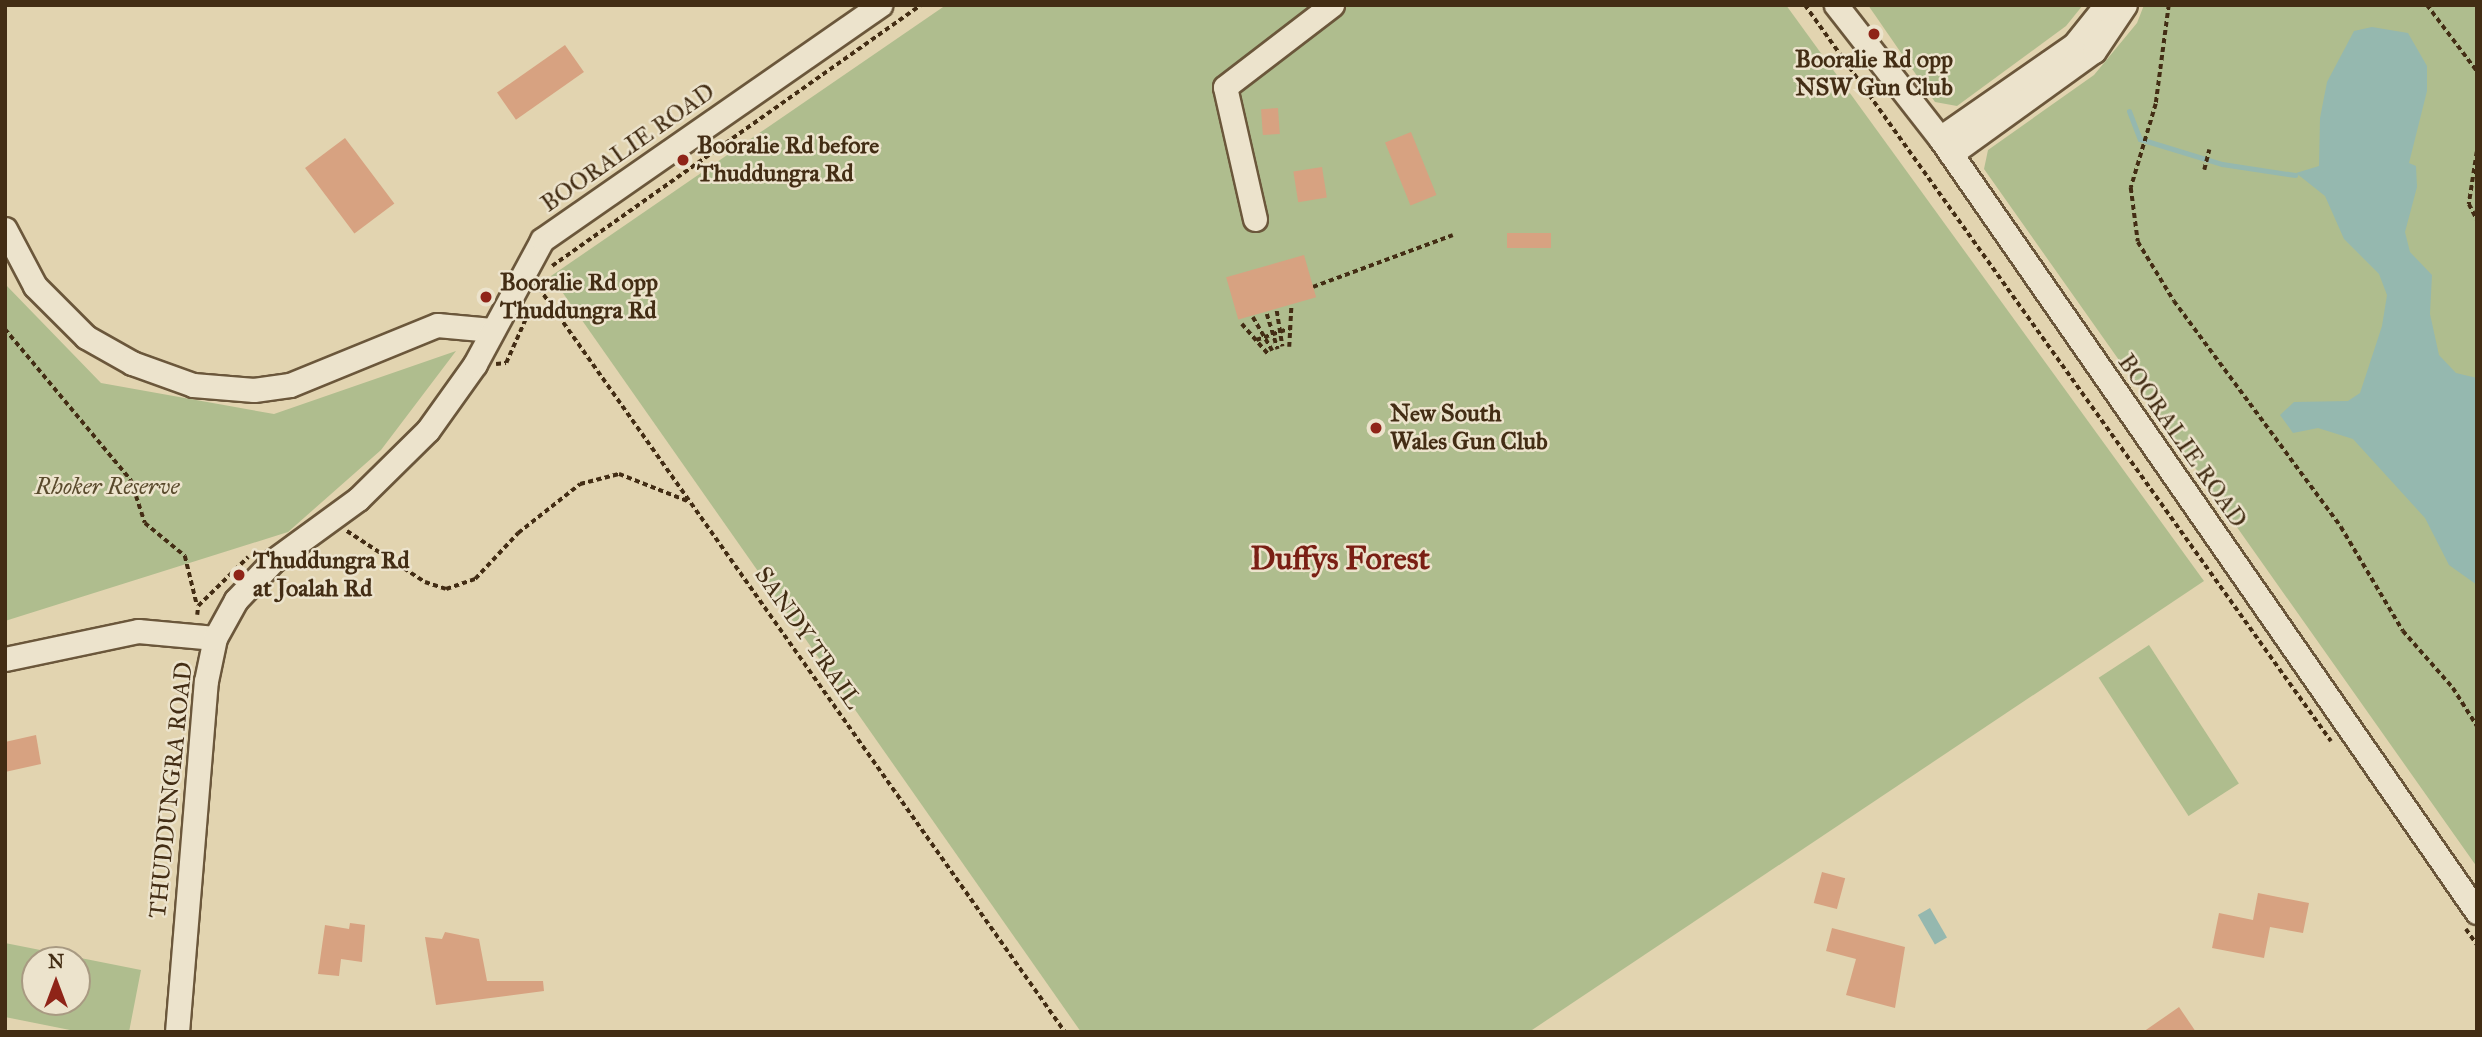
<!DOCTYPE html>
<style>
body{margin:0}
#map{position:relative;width:2482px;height:1037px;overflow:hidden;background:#e2d4b0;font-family:"IM FELL Great Primer",serif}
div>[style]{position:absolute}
.green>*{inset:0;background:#afbd8e;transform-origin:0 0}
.water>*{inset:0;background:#95b8af;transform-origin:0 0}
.stream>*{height:5px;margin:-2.5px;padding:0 2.5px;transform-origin:2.5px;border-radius:2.5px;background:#95b8af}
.building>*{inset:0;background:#d7a281;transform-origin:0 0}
.path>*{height:3.5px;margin-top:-1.75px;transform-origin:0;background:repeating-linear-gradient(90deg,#432d14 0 5px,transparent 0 8.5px)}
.roads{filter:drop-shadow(2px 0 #6b573b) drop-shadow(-2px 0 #6b573b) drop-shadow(0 2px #6b573b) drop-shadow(0 -2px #6b573b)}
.minor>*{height:23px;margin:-11.5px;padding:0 11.5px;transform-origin:11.5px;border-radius:11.5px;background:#ece3cc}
.dots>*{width:19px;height:19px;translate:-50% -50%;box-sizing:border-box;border:4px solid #ece3cc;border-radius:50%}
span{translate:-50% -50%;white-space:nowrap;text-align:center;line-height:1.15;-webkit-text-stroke:5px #ece3cc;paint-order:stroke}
.poi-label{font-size:24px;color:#432d14;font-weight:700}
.left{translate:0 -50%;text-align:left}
.street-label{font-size:24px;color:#432d14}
.park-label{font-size:24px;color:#594a2c;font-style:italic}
.district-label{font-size:32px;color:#7a1f14;font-weight:700}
.frame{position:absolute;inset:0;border:7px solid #432d14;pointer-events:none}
.north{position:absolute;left:21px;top:946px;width:70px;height:70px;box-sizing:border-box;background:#ece3cc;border:2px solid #a89a82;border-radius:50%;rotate:0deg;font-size:19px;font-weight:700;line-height:28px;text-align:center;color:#432d14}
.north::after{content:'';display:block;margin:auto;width:24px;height:32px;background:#8f2418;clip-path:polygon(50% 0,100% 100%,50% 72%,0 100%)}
</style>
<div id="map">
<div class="green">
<i style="clip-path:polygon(946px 5px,1786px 5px,2204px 581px,1529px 1032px,1081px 1032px,551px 276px)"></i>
<i style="clip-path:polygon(1868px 5px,2083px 5px,2066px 26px,1957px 106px,1935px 102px)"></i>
<i style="clip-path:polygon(2144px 5px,2477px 5px,2477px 867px,1984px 169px,1988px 150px,2094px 75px,2137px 23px)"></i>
<i style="clip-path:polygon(5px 284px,101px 383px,274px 414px,456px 351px,381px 450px,288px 532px,5px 621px)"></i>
<i style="left:2149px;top:645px;width:165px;height:60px;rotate:57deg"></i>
<i style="clip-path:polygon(evenodd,5px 943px,141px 970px,129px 1032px,80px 1032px,5px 1017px,5px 943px,77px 960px,77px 1002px,35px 1002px,35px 960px,77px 960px)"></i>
</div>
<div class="water">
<i style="clip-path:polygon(2372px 27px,2408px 33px,2427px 66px,2427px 91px,2409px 163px,2416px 166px,2417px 187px,2405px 232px,2410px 252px,2432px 275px,2430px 314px,2439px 355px,2456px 373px,2477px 378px,2477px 585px,2449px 565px,2425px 518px,2353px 439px,2318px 428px,2293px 433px,2280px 415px,2294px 402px,2348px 401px,2360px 393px,2382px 326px,2387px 295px,2379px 274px,2344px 239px,2325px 196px,2296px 173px,2319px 166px,2320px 118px,2327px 82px,2354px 31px)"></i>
<i style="left:1930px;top:908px;width:34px;height:14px;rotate:60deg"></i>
</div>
<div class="stream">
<i style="left:2129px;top:111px;width:30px;rotate:69deg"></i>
<i style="left:2140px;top:139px;width:86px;rotate:17deg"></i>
<i style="left:2222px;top:164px;width:74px;rotate:8.6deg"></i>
</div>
<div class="building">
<i style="left:565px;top:45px;width:33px;height:83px;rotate:55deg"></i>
<i style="left:1278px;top:108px;width:26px;height:17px;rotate:86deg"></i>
<i style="left:1411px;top:132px;width:68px;height:28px;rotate:68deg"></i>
<i style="left:345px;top:138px;width:82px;height:50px;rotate:53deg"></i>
<i style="left:1322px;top:167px;width:31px;height:29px;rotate:81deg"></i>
<i style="left:1507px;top:233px;width:44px;height:15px"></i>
<i style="left:1304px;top:255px;width:44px;height:81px;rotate:74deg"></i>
<i style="clip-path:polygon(36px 735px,41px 764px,5px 772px,5px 742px)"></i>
<i style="left:1822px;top:872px;width:24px;height:32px;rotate:15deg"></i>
<i style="clip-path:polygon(2258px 893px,2309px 903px,2303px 933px,2270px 927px,2264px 958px,2212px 948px,2219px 913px,2253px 920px)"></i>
<i style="clip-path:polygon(350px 923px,365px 925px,362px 962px,341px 959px,339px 976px,318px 974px,325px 925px,349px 929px)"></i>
<i style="clip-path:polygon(1832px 928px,1905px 947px,1895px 1008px,1846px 995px,1856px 959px,1826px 951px)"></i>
<i style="clip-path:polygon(445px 932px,479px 939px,487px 981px,543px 981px,544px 991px,436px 1005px,425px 937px,442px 939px)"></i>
<i style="clip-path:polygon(2179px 1007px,2196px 1032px,2143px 1032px)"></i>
</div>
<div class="path">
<i style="left:1805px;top:5px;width:905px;rotate:54.45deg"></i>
<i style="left:2169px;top:5px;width:100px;rotate:97.5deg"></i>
<i style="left:2156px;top:104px;width:88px;rotate:106.6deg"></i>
<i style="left:2131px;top:188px;width:54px;rotate:82.6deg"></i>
<i style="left:2138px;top:242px;width:69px;rotate:58.6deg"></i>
<i style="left:2174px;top:301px;width:281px;rotate:53.5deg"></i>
<i style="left:2341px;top:527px;width:121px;rotate:59.2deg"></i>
<i style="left:2403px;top:631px;width:76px;rotate:48.7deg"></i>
<i style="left:2453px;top:688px;width:45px;rotate:57.7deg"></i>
<i style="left:2427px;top:5px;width:83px;rotate:52.9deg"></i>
<i style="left:2477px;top:152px;width:53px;rotate:98.7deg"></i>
<i style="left:2469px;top:204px;width:18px;rotate:63deg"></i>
<i style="left:2204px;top:170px;width:21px;rotate:-76deg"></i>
<i style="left:552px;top:266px;width:452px;rotate:-35.3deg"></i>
<i style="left:1313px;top:287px;width:149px;rotate:-20.4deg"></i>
<i style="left:539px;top:288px;width:911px;rotate:54.74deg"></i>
<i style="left:1277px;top:311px;width:36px;rotate:81deg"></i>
<i style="left:1267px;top:314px;width:37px;rotate:73deg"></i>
<i style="left:1253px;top:317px;width:39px;rotate:60deg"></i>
<i style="left:1242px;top:324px;width:41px;rotate:48.9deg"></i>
<i style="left:5px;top:329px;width:197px;rotate:50.2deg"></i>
<i style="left:131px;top:480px;width:45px;rotate:72deg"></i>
<i style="left:145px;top:523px;width:52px;rotate:39.5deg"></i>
<i style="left:185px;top:556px;width:50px;rotate:76.2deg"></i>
<i style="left:1256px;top:340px;width:36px;rotate:-19deg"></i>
<i style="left:1289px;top:347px;width:39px;rotate:-87deg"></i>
<i style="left:496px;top:364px;width:10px;rotate:-6deg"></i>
<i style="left:506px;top:363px;width:59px;rotate:-66deg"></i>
<i style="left:347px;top:531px;width:93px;rotate:33.2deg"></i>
<i style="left:425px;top:582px;width:22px;rotate:18deg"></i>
<i style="left:446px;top:589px;width:31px;rotate:-19deg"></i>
<i style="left:475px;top:579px;width:63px;rotate:-46.9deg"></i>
<i style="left:518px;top:533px;width:79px;rotate:-38.3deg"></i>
<i style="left:580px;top:484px;width:40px;rotate:-14.4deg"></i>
<i style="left:619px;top:474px;width:76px;rotate:21.5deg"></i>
<i style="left:197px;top:615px;width:9px;rotate:-84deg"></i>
<i style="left:198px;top:606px;width:70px;rotate:-44.4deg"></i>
<i style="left:2466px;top:929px;width:19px;rotate:55deg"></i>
</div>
<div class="roads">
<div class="minor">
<i style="left:1836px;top:5px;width:169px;rotate:52deg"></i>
<i style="left:1940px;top:138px;width:942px;rotate:55.25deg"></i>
<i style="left:1940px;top:138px;width:163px;rotate:-34.8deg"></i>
<i style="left:2074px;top:45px;width:51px;rotate:-51.3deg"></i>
<i style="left:1951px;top:154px;width:176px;rotate:-35.8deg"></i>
<i style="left:2094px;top:51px;width:55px;rotate:-56deg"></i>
<i style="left:1255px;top:219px;width:135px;rotate:-102.8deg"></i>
<i style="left:1225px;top:87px;width:135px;rotate:-37.5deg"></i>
<i style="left:5px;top:229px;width:64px;rotate:62.2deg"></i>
<i style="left:35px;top:286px;width:72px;rotate:45deg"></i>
<i style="left:86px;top:337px;width:53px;rotate:29.5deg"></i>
<i style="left:132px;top:363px;width:65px;rotate:19.8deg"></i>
<i style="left:193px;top:385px;width:61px;rotate:4.7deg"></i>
<i style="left:254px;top:390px;width:36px;rotate:-8deg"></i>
<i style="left:290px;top:385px;width:159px;rotate:-22.2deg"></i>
<i style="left:437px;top:325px;width:55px;rotate:5.2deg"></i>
<i style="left:5px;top:659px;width:136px;rotate:-11.9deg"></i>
<i style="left:138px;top:631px;width:77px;rotate:5.2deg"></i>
<i style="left:177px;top:1032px;width:352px;rotate:-85.3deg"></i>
<i style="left:206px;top:681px;width:44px;rotate:-78.2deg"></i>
<i style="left:215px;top:638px;width:43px;rotate:-61.1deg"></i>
<i style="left:236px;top:600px;width:54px;rotate:-46.5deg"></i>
<i style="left:273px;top:561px;width:105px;rotate:-36.1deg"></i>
<i style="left:358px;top:499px;width:98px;rotate:-44.6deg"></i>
<i style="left:428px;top:430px;width:81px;rotate:-54.5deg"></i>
<i style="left:475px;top:364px;width:141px;rotate:-61.6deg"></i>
<i style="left:542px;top:240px;width:412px;rotate:-34.8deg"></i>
</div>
</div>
<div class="dots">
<i style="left:1874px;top:34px;background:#8f2418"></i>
<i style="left:683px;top:160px;background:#8f2418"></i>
<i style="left:486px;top:297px;background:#8f2418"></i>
<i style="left:1376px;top:428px;background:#8f2418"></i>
<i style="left:239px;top:575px;background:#8f2418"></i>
</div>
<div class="poi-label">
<span style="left:1874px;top:74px">Booralie Rd opp<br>NSW Gun Club</span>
<span class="left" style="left:697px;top:160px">Booralie Rd before<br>Thuddungra Rd</span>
<span class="left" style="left:500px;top:297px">Booralie Rd opp<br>Thuddungra Rd</span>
<span class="left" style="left:1390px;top:428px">New South<br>Wales Gun Club</span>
<span class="left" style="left:253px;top:575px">Thuddungra Rd<br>at Joalah Rd</span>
</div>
<div class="street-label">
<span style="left:628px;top:148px;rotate:-35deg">BOORALIE ROAD</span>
<span style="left:2182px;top:441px;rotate:55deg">BOORALIE ROAD</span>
<span style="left:808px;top:638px;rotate:55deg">SANDY TRAIL</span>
<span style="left:171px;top:790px;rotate:-84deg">THUDDUNGRA ROAD</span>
</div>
<div class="park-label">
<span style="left:107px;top:487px">Rhoker Reserve</span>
</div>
<div class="district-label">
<span style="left:1340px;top:559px">Duffys Forest</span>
</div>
<div class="frame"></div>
<div class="north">N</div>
</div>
